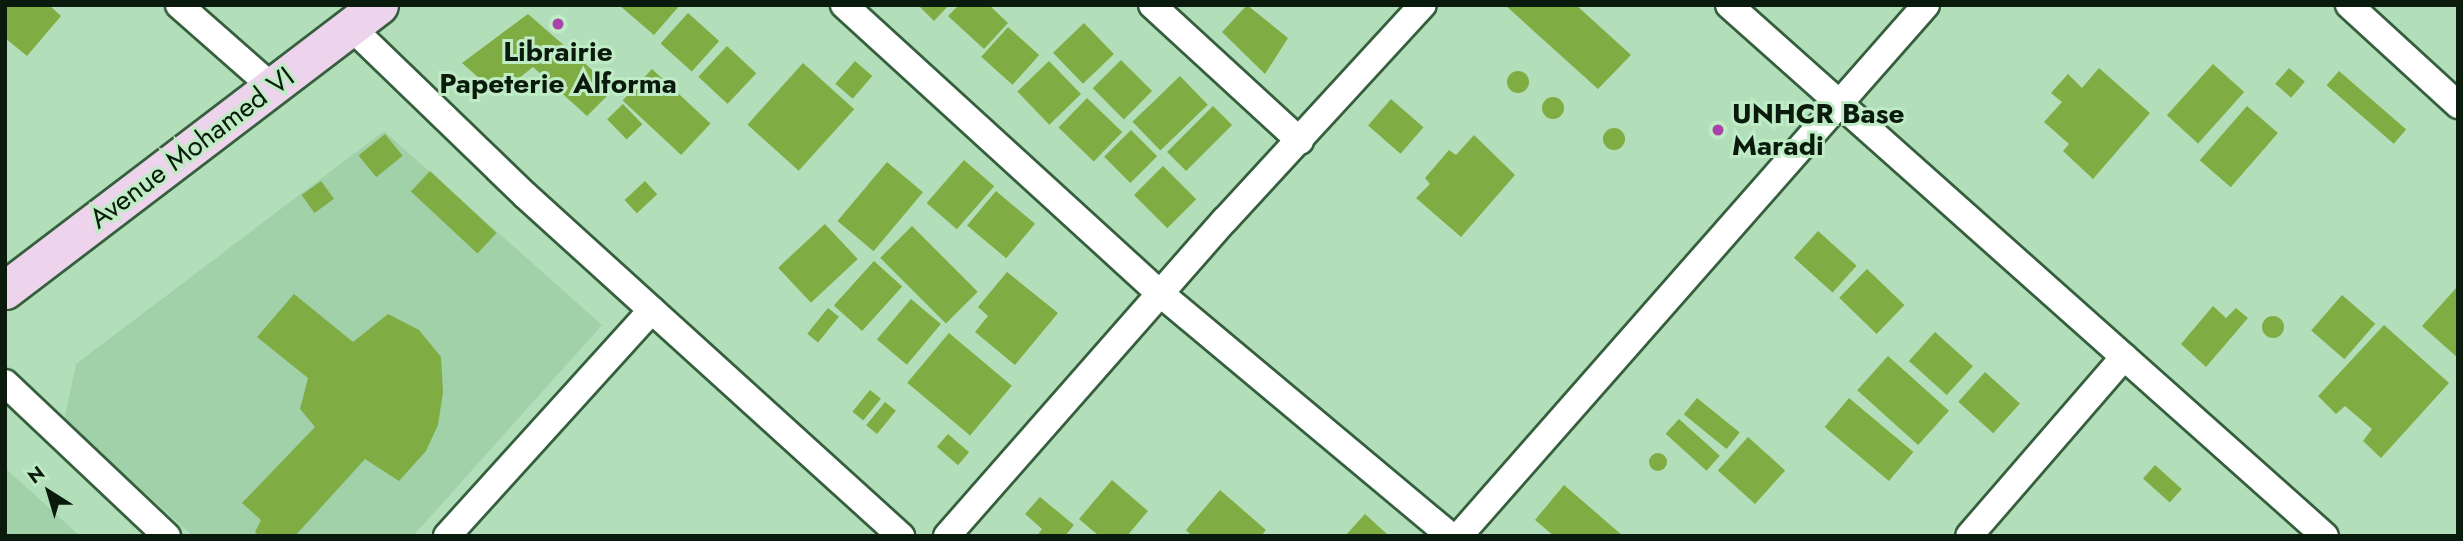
<!DOCTYPE html>
<style>
body{margin:0}
#map{position:relative;width:2463px;height:541px;overflow:hidden;background:#b2dfb9;font-family:Jost,sans-serif}
div>[style]{position:absolute}
.built>*{inset:0;background:#a0d1a8}
.building>*{inset:0;background:#80ac44;transform-origin:0 0}
.round{border-radius:50%}
.roads{filter:drop-shadow(2px 0 #365f3e) drop-shadow(-2px 0 #365f3e) drop-shadow(0 2px #365f3e) drop-shadow(0 -2px #365f3e)}
.street>*{height:26px;margin:-13px;padding:0 13px;transform-origin:13px;border-radius:13px;background:#fff}
.secondary>*{height:37px;margin:-18.5px;padding:0 18.5px;transform-origin:18.5px;border-radius:18.5px;background:#edd4ec}
.dots>*{width:19px;height:19px;translate:-50% -50%;box-sizing:border-box;border:4px solid #bfecc5;border-radius:50%}
span{translate:-50% -50%;white-space:nowrap;text-align:center;line-height:1.15;-webkit-text-stroke:6px #bfecc5;paint-order:stroke}
.poi-label{font-size:28px;color:#0a1b0d;font-weight:700}
.left{translate:0 -50%;text-align:left}
.street-label{font-size:28px;color:#0a1b0d}
.frame{position:absolute;inset:0;border:7px solid #0a1b0d;pointer-events:none}
.north{position:absolute;left:14px;top:457px;width:70px;height:70px;-webkit-text-stroke:5px #bfecc5;paint-order:stroke;rotate:323deg;font-size:19px;font-weight:700;line-height:28px;text-align:center;color:#0a1b0d}
.north::after{content:'';display:block;margin:auto;width:24px;height:32px;background:#0a1b0d;clip-path:polygon(50% 0,100% 100%,50% 72%,0 100%)}
</style>
<div id="map">
<div class="built">
<i style="clip-path:polygon(384px 131px,602px 325px,413px 536px,193px 536px,64px 421px,76px 364px)"></i>
<i style="clip-path:polygon(5px 468px,80px 536px,5px 536px)"></i>
</div>
<div class="building">
<i style="clip-path:polygon(5px 5px,49px 5px,61px 16px,27px 56px,5px 38px)"></i>
<i style="clip-path:polygon(619px 5px,680px 5px,654px 35px)"></i>
<i style="clip-path:polygon(918px 5px,949px 5px,934px 21px)"></i>
<i style="clip-path:polygon(959px 5px,989px 5px,1008px 23px,984px 49px,948px 16px)"></i>
<i style="clip-path:polygon(1247px 5px,1288px 38px,1265px 74px,1222px 32px)"></i>
<i style="clip-path:polygon(1505px 5px,1576px 5px,1631px 55px,1598px 89px)"></i>
<i style="left:688px;top:13px;width:42px;height:41px;rotate:42deg"></i>
<i style="clip-path:polygon(528px 14px,614px 89px,587px 116px,533px 67px,498px 95px,462px 63px)"></i>
<i style="left:1084px;top:23px;width:43px;height:43px;rotate:46deg"></i>
<i style="left:1008px;top:27px;width:42px;height:40px;rotate:42deg"></i>
<i style="left:727px;top:46px;width:40px;height:42px;rotate:43deg"></i>
<i style="left:1121px;top:60px;width:44px;height:40px;rotate:45deg"></i>
<i style="left:855px;top:61px;width:23px;height:30px;rotate:41deg"></i>
<i style="left:1049px;top:61px;width:46px;height:44px;rotate:46deg"></i>
<i style="left:803px;top:63px;width:69px;height:83px;rotate:42deg"></i>
<i style="left:2213px;top:64px;width:42px;height:69px;rotate:42deg"></i>
<i style="clip-path:polygon(2099px 68px,2150px 113px,2093px 179px,2063px 151px,2069px 144px,2044px 122px,2062px 102px,2051px 93px,2068px 74px,2082px 88px)"></i>
<i style="left:2289px;top:68px;width:21px;height:21px;rotate:41deg"></i>
<i style="left:652px;top:69px;width:80px;height:43px;rotate:43deg"></i>
<i style="left:2339px;top:71px;width:89px;height:19px;rotate:41deg"></i>
<i class="round" style="left:1507px;top:71px;width:22px;height:22px"></i>
<i style="left:1180px;top:76px;width:40px;height:66px;rotate:46deg"></i>
<i class="round" style="left:1542px;top:97px;width:22px;height:22px"></i>
<i style="left:1087px;top:98px;width:49px;height:41px;rotate:44deg"></i>
<i style="left:1391px;top:99px;width:43px;height:35px;rotate:41deg"></i>
<i style="left:623px;top:104px;width:28px;height:22px;rotate:46deg"></i>
<i style="left:1213px;top:106px;width:27px;height:65px;rotate:45deg"></i>
<i style="left:2247px;top:106px;width:41px;height:72px;rotate:41deg"></i>
<i class="round" style="left:1603px;top:128px;width:22px;height:22px"></i>
<i style="left:1131px;top:130px;width:37px;height:38px;rotate:45deg"></i>
<i style="left:385px;top:134px;width:28px;height:34px;rotate:51deg"></i>
<i style="clip-path:polygon(1474px 135px,1515px 175px,1461px 237px,1416px 198px,1430px 184px,1425px 178px,1449px 150px,1456px 155px)"></i>
<i style="left:964px;top:160px;width:40px;height:57px;rotate:41deg"></i>
<i style="left:887px;top:162px;width:47px;height:77px;rotate:40deg"></i>
<i style="left:1163px;top:166px;width:47px;height:41px;rotate:45deg"></i>
<i style="left:430px;top:171px;width:91px;height:28px;rotate:43deg"></i>
<i style="left:321px;top:181px;width:22px;height:24px;rotate:54deg"></i>
<i style="left:645px;top:181px;width:18px;height:28px;rotate:47deg"></i>
<i style="left:996px;top:191px;width:51px;height:45px;rotate:40deg"></i>
<i style="left:825px;top:224px;width:48px;height:64px;rotate:47deg"></i>
<i style="left:912px;top:226px;width:93px;height:45px;rotate:45deg"></i>
<i style="left:1818px;top:231px;width:52px;height:36px;rotate:42deg"></i>
<i style="left:874px;top:261px;width:38px;height:60px;rotate:42deg"></i>
<i style="left:1867px;top:269px;width:52px;height:40px;rotate:44deg"></i>
<i style="clip-path:polygon(1007px 272px,1058px 313px,1015px 365px,975px 332px,988px 316px,978px 307px)"></i>
<i style="clip-path:polygon(2458px 286px,2458px 358px,2422px 326px)"></i>
<i style="clip-path:polygon(294px 294px,353px 342px,388px 314px,419px 330px,441px 357px,443px 392px,438px 425px,426px 451px,399px 481px,365px 459px,295px 536px,259px 536px,255px 532px,261px 520px,242px 503px,315px 427px,300px 409px,308px 378px,257px 337px)"></i>
<i style="left:2342px;top:295px;width:44px;height:47px;rotate:41deg"></i>
<i style="left:911px;top:299px;width:39px;height:53px;rotate:40deg"></i>
<i style="clip-path:polygon(2213px 306px,2226px 318px,2236px 308px,2248px 318px,2206px 367px,2181px 344px)"></i>
<i style="left:828px;top:308px;width:14px;height:33px;rotate:39deg"></i>
<i class="round" style="left:2262px;top:316px;width:22px;height:22px"></i>
<i style="clip-path:polygon(2384px 325px,2449px 383px,2381px 458px,2363px 441px,2372px 429px,2345px 406px,2336px 414px,2318px 396px)"></i>
<i style="left:1935px;top:332px;width:51px;height:39px;rotate:42deg"></i>
<i style="left:949px;top:333px;width:82px;height:65px;rotate:40deg"></i>
<i style="left:1888px;top:356px;width:82px;height:46px;rotate:42deg"></i>
<i style="left:1985px;top:372px;width:47px;height:40px;rotate:42deg"></i>
<i style="left:870px;top:390px;width:14px;height:28px;rotate:39deg"></i>
<i style="left:1697px;top:398px;width:55px;height:21px;rotate:39deg"></i>
<i style="left:1849px;top:398px;width:84px;height:38px;rotate:40deg"></i>
<i style="left:885px;top:402px;width:14px;height:30px;rotate:39deg"></i>
<i style="left:1679px;top:419px;width:55px;height:20px;rotate:42deg"></i>
<i style="left:948px;top:434px;width:28px;height:17px;rotate:41deg"></i>
<i style="left:1748px;top:437px;width:50px;height:45px;rotate:42deg"></i>
<i class="round" style="left:1649px;top:453px;width:18px;height:18px"></i>
<i style="left:2155px;top:465px;width:36px;height:18px;rotate:42deg"></i>
<i style="clip-path:polygon(1112px 480px,1148px 511px,1127px 536px,1099px 536px,1079px 519px)"></i>
<i style="clip-path:polygon(1564px 485px,1623px 536px,1554px 536px,1535px 520px)"></i>
<i style="clip-path:polygon(1220px 490px,1266px 530px,1261px 536px,1192px 536px,1186px 530px)"></i>
<i style="clip-path:polygon(1040px 497px,1074px 525px,1065px 536px,1037px 536px,1042px 529px,1025px 514px)"></i>
<i style="clip-path:polygon(1365px 514px,1389px 536px,1345px 536px)"></i>
</div>
<div class="roads">
<div class="street">
<i style="left:179px;top:5px;width:124px;rotate:41.4deg"></i>
<i style="left:844px;top:5px;width:429px;rotate:42.4deg"></i>
<i style="left:1161px;top:294px;width:377px;rotate:39.9deg"></i>
<i style="left:1152px;top:5px;width:201px;rotate:42.6deg"></i>
<i style="left:1729px;top:5px;width:798px;rotate:41.7deg"></i>
<i style="left:2349px;top:5px;width:148px;rotate:42.5deg"></i>
<i style="left:351px;top:27px;width:242px;rotate:44deg"></i>
<i style="left:525px;top:195px;width:508px;rotate:42.21deg"></i>
<i style="left:5px;top:383px;width:223px;rotate:43.4deg"></i>
<i style="left:447px;top:536px;width:305px;rotate:-47.8deg"></i>
<i style="left:947px;top:536px;width:421px;rotate:-48.7deg"></i>
<i style="left:1225px;top:220px;width:292px;rotate:-47.4deg"></i>
<i style="left:1459px;top:536px;width:707px;rotate:-48.67deg"></i>
<i style="left:1969px;top:536px;width:237px;rotate:-49.1deg"></i>
</div>
<div class="secondary">
<i style="left:5px;top:290px;width:470px;rotate:-37.3deg"></i>
</div>
</div>
<div class="dots">
<i style="left:558px;top:24px;background:#ab44a8"></i>
<i style="left:1718px;top:130px;background:#ab44a8"></i>
</div>
<div class="poi-label">
<span style="left:558px;top:68px">Librairie<br>Papeterie Alforma</span>
<span class="left" style="left:1732px;top:130px">UNHCR Base<br>Maradi</span>
</div>
<div class="street-label">
<span style="left:192px;top:148px;rotate:-37deg">Avenue Mohamed VI</span>
</div>
<div class="frame"></div>
<div class="north">N</div>
</div>
